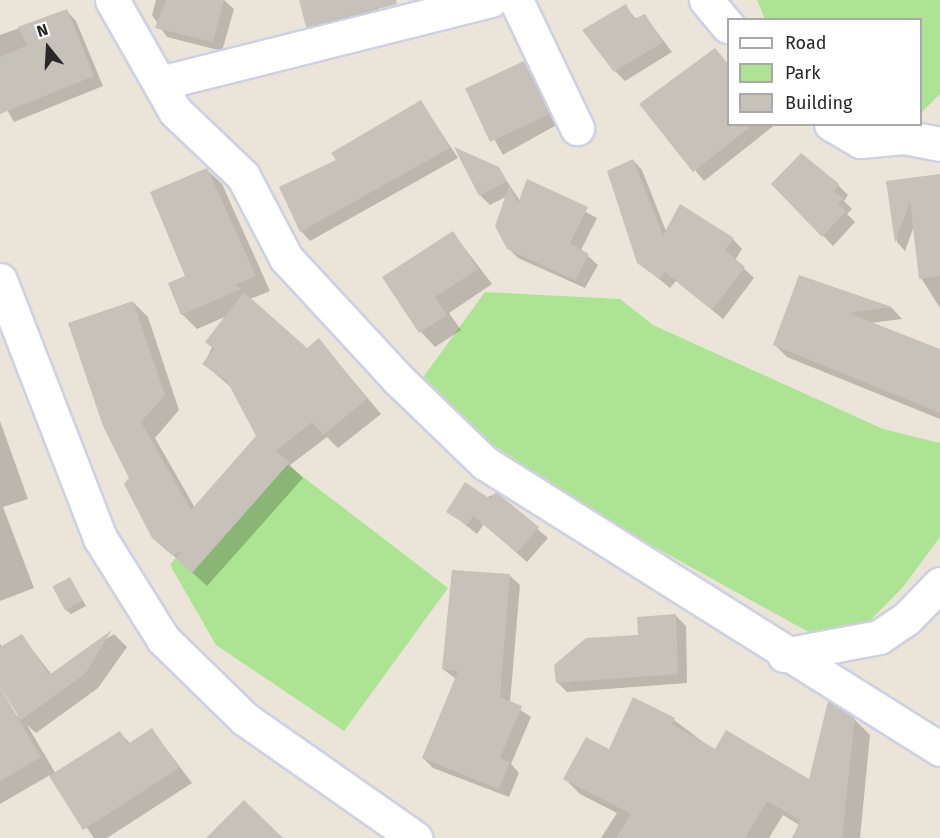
<!DOCTYPE html>
<style>
body{margin:0}
#map{position:relative;width:940px;height:838px;overflow:hidden;background:#ebe4d9;font-family:"Fira Sans",sans-serif}
div>[style]{position:absolute}
.green>*{inset:0;background:#ade493}
.shadow>*{inset:0;background:#0003;transform-origin:0 0}
.building>*{inset:0;background:#c6c1b9;transform-origin:0 0}
.roads{filter:drop-shadow(2px 0 #ced1e2) drop-shadow(-2px 0 #ced1e2) drop-shadow(0 2px #ced1e2) drop-shadow(0 -2px #ced1e2)}
.minor>*{height:33px;margin:-16.5px;padding:0 16.5px;transform-origin:16.5px;border-radius:16.5px;background:#fff}
span{translate:-50% -50%;white-space:nowrap;text-align:center;line-height:1.15;-webkit-text-stroke:5px #fff;paint-order:stroke}
.legend{position:absolute;left:727px;top:18px;width:195px;height:108px;box-sizing:border-box;background:#fff;border:2px solid #a9a9a9;margin:0;padding:8px 10px;list-style:none;font-size:18px;color:#282828}
.legend li{display:flex;align-items:center;gap:12px;height:30px}
.legend b{width:30px;border:2px solid #a9a9a9}
.north{position:absolute;left:18px;top:18px;width:60px;height:60px;-webkit-text-stroke:4px #fff;paint-order:stroke;rotate:342deg;font-size:16px;font-weight:700;line-height:24px;text-align:center;color:#282828}
.north::after{content:'';display:block;margin:auto;width:21px;height:27px;background:#282828;clip-path:polygon(50% 0,100% 100%,50% 72%,0 100%)}
</style>
<div id="map">
<div class="green">
<i style="clip-path:polygon(757px 0,940px 0,940px 94px,921px 113px,920px 20px,765px 19px)"></i>
<i style="clip-path:polygon(485px 292px,620px 299px,653px 325px,883px 429px,940px 443px,940px 537px,903px 587px,841px 650px,622px 529px,435px 407px,419px 383px)"></i>
<i style="clip-path:polygon(264px 447px,448px 588px,344px 731px,216px 645px,170px 565px)"></i>
</div>
<div class="shadow">
<i style="clip-path:polygon(156px 0,224px 0,234px 9px,222px 51px,167px 37px,152px 15px)"></i>
<i style="clip-path:polygon(301px 0,376px 0,382px 20px,317px 36px,307px 26px)"></i>
<i style="clip-path:polygon(625px 6px,637px 20px,645px 16px,672px 52px,625px 81px,615px 71px)"></i>
<i style="clip-path:polygon(67px 11px,76px 21px,103px 86px,14px 122px,0 98px,0 35px)"></i>
<i style="left:524px;top:63px;width:70px;height:63px;rotate:61deg"></i>
<i style="clip-path:polygon(421px 102px,458px 158px,310px 241px,301px 231px,338px 161px)"></i>
<i style="clip-path:polygon(641px 104px,728px 124px,776px 124px,704px 181px)"></i>
<i style="clip-path:polygon(633px 160px,642px 170px,666px 231px,733px 239px,742px 249px,735px 260px,754px 278px,723px 319px,676px 281px,670px 288px,638px 262px)"></i>
<i style="clip-path:polygon(498px 168px,520px 201px,528px 181px,597px 218px,581px 250px,598px 265px,585px 288px,518px 258px,508px 248px,507px 196px,490px 205px,480px 195px)"></i>
<i style="clip-path:polygon(207px 170px,222px 184px,270px 291px,250px 299px,307px 350px,319px 340px,381px 414px,338px 448px,327px 437px,290px 465px,303px 478px,207px 586px,153px 537px,131px 478px,133px 302px,148px 317px,179px 410px,155px 438px,195px 508px,258px 436px,232px 388px,204px 364px,227px 316px,197px 329px,182px 314px)"></i>
<i style="clip-path:polygon(940px 175px,940px 308px,921px 278px,914px 226px,905px 251px,897px 242px,888px 182px)"></i>
<i style="clip-path:polygon(773px 184px,838px 185px,848px 195px,844px 201px,852px 209px,847px 214px,855px 222px,833px 246px)"></i>
<i style="clip-path:polygon(453px 233px,492px 284px,449px 313px,461px 330px,435px 347px,421px 332px)"></i>
<i style="clip-path:polygon(800px 276px,892px 308px,902px 319px,870px 323px,940px 351px,940px 419px,787px 357px,775px 345px)"></i>
<i style="clip-path:polygon(0 421px,28px 499px,3px 507px,34px 588px,0 601px)"></i>
<i style="clip-path:polygon(496px 494px,548px 538px,527px 562px,484px 524px,477px 534px,448px 511px)"></i>
<i style="clip-path:polygon(510px 576px,520px 585px,510px 703px,531px 717px,511px 764px,519px 773px,509px 797px,433px 768px,423px 758px,456px 679px,443px 669px)"></i>
<i style="clip-path:polygon(70px 578px,86px 606px,71px 614px,66px 610px)"></i>
<i style="clip-path:polygon(676px 616px,686px 626px,687px 683px,567px 692px,557px 682px)"></i>
<i style="clip-path:polygon(114px 634px,127px 647px,98px 688px,36px 733px,27px 725px,56px 774px,120px 733px,131px 744px,152px 730px,192px 783px,107px 838px,94px 838px,50px 775px,0 804px,0 718px,12px 711px,21px 719px,0 684px,0 643px,2px 648px,21px 635px,52px 675px)"></i>
<i style="clip-path:polygon(854px 719px,870px 735px,860px 838px,792px 838px,799px 825px,783px 815px,769px 838px,601px 838px,617px 813px,580px 794px,565px 779px,674px 720px,715px 751px,810px 781px)"></i>
</div>
<div class="building">
<i style="clip-path:polygon(166px 0,224px 0,213px 42px,155px 28px)"></i>
<i style="clip-path:polygon(299px 0,396px 0,397px 4px,306px 27px)"></i>
<i style="clip-path:polygon(626px 4px,634px 19px,645px 14px,663px 42px,614px 72px,582px 30px)"></i>
<i style="clip-path:polygon(67px 9px,94px 76px,0 114px,0 57px,27px 45px,18px 27px)"></i>
<i style="clip-path:polygon(715px 48px,729px 65px,729px 124px,754px 124px,693px 172px,639px 104px)"></i>
<i style="left:524px;top:61px;width:59px;height:65px;rotate:65deg"></i>
<i style="clip-path:polygon(421px 100px,450px 148px,300px 232px,279px 187px,336px 160px,331px 153px)"></i>
<i style="clip-path:polygon(454px 147px,499px 167px,507px 181px,479px 196px)"></i>
<i style="clip-path:polygon(801px 153px,839px 184px,834px 192px,844px 198px,838px 204px,846px 211px,822px 237px,771px 184px)"></i>
<i style="clip-path:polygon(633px 159px,663px 235px,680px 204px,734px 238px,725px 250px,745px 267px,712px 310px,665px 272px,659px 279px,637px 263px,607px 171px)"></i>
<i style="clip-path:polygon(207px 168px,256px 276px,235px 285px,241px 289px,181px 315px,168px 283px,185px 276px,150px 192px)"></i>
<i style="clip-path:polygon(940px 174px,940px 276px,919px 279px,910px 201px,895px 243px,886px 181px)"></i>
<i style="clip-path:polygon(527px 179px,588px 207px,570px 243px,589px 254px,575px 280px,507px 249px,495px 226px,509px 186px,518px 203px)"></i>
<i style="clip-path:polygon(453px 231px,478px 269px,435px 297px,447px 315px,419px 333px,382px 277px)"></i>
<i style="clip-path:polygon(799px 275px,892px 307px,848px 313px,940px 349px,940px 413px,773px 345px)"></i>
<i style="clip-path:polygon(244px 292px,307px 348px,319px 338px,367px 399px,323px 435px,312px 422px,276px 451px,290px 462px,192px 573px,175px 558px,182px 551px,173px 556px,152px 538px,124px 484px,129px 478px,103px 426px,68px 323px,133px 301px,165px 395px,141px 422px,191px 510px,256px 436px,227px 381px,202px 364px,214px 349px,205px 342px)"></i>
<i style="clip-path:polygon(465px 482px,490px 499px,496px 492px,539px 527px,517px 553px,473px 516px,467px 525px,446px 512px)"></i>
<i style="clip-path:polygon(452px 570px,510px 574px,500px 697px,522px 706px,500px 758px,510px 762px,499px 789px,422px 758px,458px 671px,442px 669px)"></i>
<i style="left:70px;top:577px;width:27px;height:20px;rotate:62deg"></i>
<i style="clip-path:polygon(676px 614px,678px 674px,556px 683px,554px 665px,586px 638px,638px 635px,637px 617px)"></i>
<i style="clip-path:polygon(112px 630px,85px 674px,21px 720px,0 687px,0 647px,22px 634px,49px 675px)"></i>
<i style="clip-path:polygon(0 687px,41px 757px,0 781px)"></i>
<i style="clip-path:polygon(633px 697px,675px 718px,672px 724px,715px 749px,726px 730px,809px 779px,828px 701px,855px 718px,842px 838px,793px 838px,800px 820px,767px 801px,745px 838px,616px 838px,631px 814px,563px 779px,586px 737px,609px 749px)"></i>
<i style="clip-path:polygon(152px 728px,179px 768px,83px 830px,49px 776px,120px 731px,128px 744px)"></i>
<i style="clip-path:polygon(244px 800px,283px 838px,206px 838px)"></i>
</div>
<div class="roads">
<div class="minor">
<i style="left:112px;top:0;width:128px;rotate:60.4deg"></i>
<i style="left:175px;top:111px;width:94px;rotate:43.7deg"></i>
<i style="left:243px;top:176px;width:93px;rotate:62.3deg"></i>
<i style="left:286px;top:258px;width:165px;rotate:47.2deg"></i>
<i style="left:398px;top:379px;width:121px;rotate:44deg"></i>
<i style="left:485px;top:463px;width:537px;rotate:32.15deg"></i>
<i style="left:516px;top:0;width:142px;rotate:64.5deg"></i>
<i style="left:706px;top:0;width:34px;rotate:50deg"></i>
<i style="left:160px;top:83px;width:341px;rotate:-14.1deg"></i>
<i style="left:831px;top:124px;width:34px;rotate:30deg"></i>
<i style="left:860px;top:141px;width:44px;rotate:-5.2deg"></i>
<i style="left:904px;top:137px;width:37px;rotate:11deg"></i>
<i style="left:0;top:280px;width:277px;rotate:68.8deg"></i>
<i style="left:100px;top:538px;width:119px;rotate:58deg"></i>
<i style="left:163px;top:639px;width:115px;rotate:44.3deg"></i>
<i style="left:245px;top:719px;width:208px;rotate:35deg"></i>
<i style="left:784px;top:655px;width:97px;rotate:-10.7deg"></i>
<i style="left:879px;top:637px;width:34px;rotate:-34deg"></i>
<i style="left:907px;top:618px;width:47px;rotate:-45.9deg"></i>
</div>
</div>
<ul class="legend">
<li><b style="height:8px;background:#fff"></b>Road</li>
<li><b style="height:16px;background:#ade493"></b>Park</li>
<li><b style="height:16px;background:#c6c1b9"></b>Building</li>
</ul>
<div class="north">N</div>
</div>
